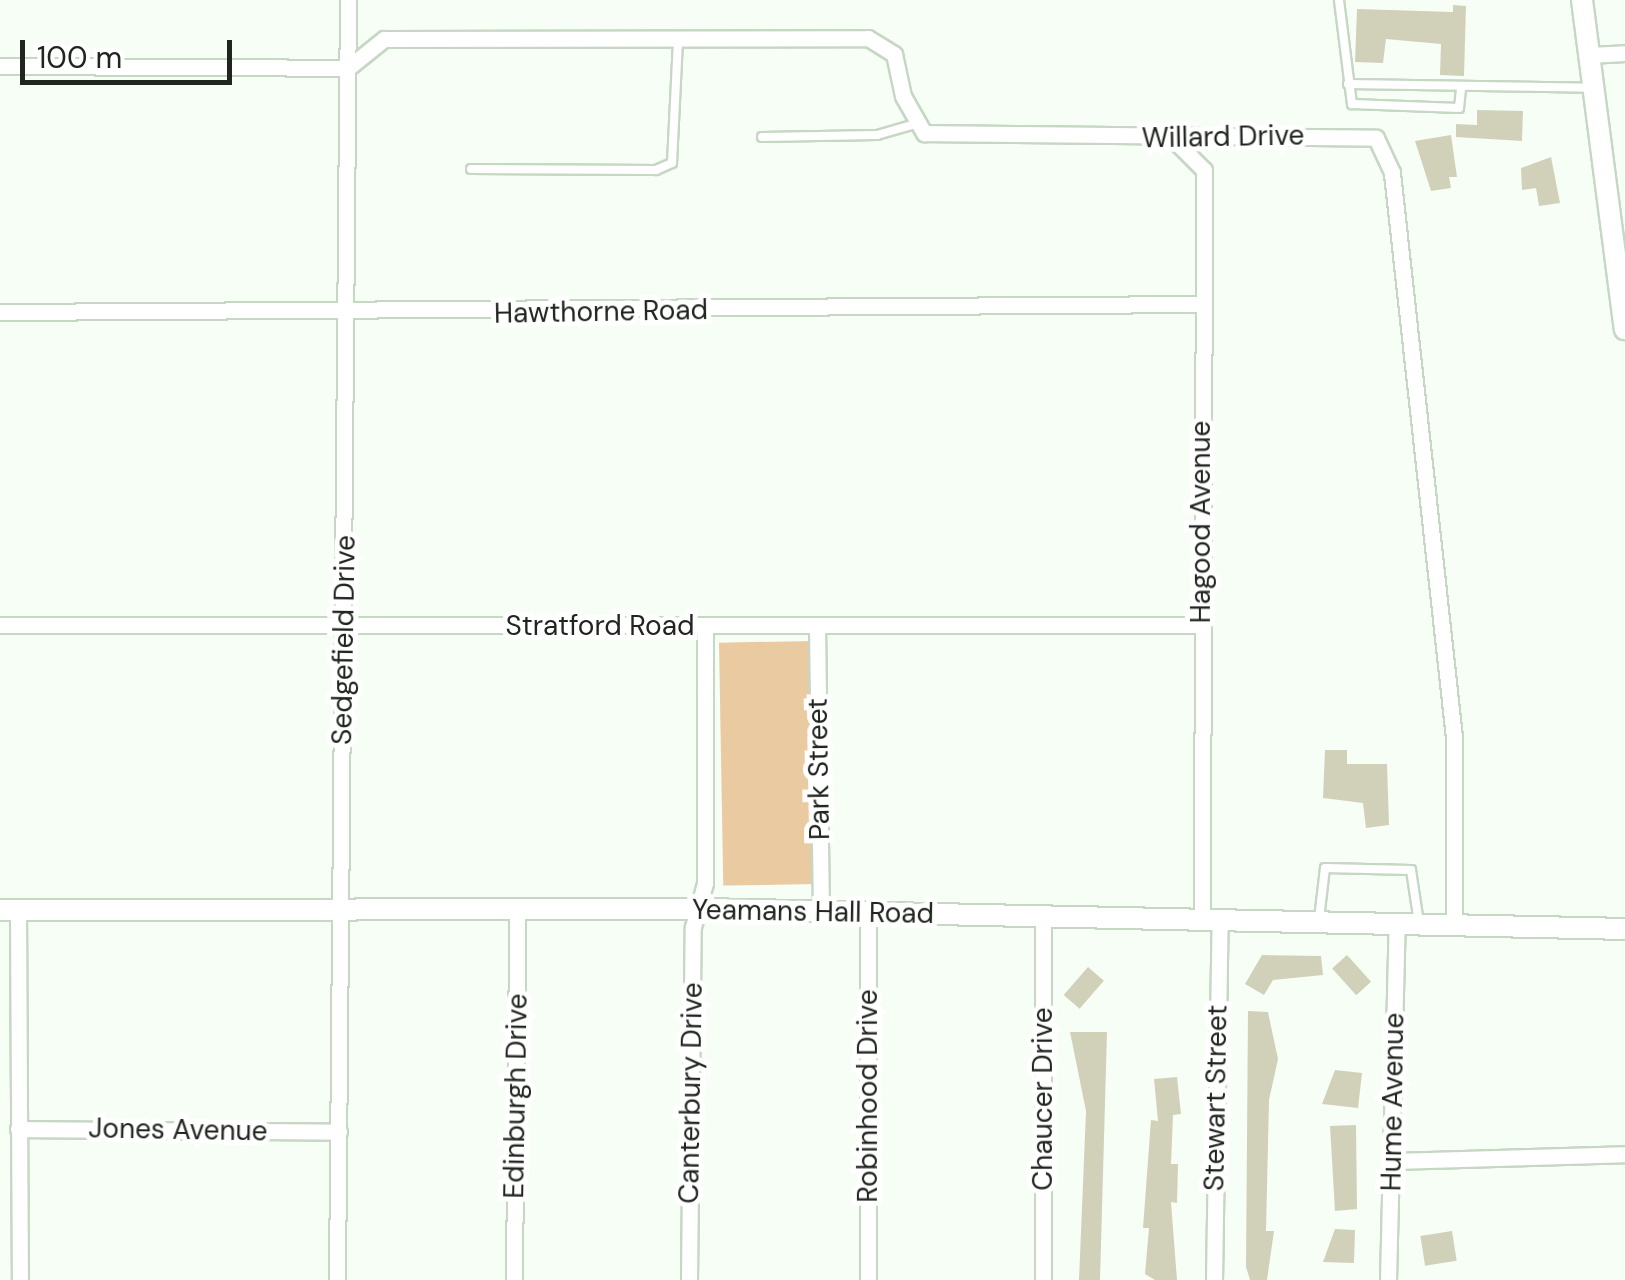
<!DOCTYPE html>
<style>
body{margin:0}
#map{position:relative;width:1625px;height:1280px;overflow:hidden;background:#f7fef6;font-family:"DM Sans",sans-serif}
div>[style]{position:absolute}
.green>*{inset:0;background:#eacaa0;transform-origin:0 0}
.building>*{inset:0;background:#d1d1ba;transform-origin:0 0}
.roads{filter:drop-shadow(2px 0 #c6d7c4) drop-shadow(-2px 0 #c6d7c4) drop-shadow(0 2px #c6d7c4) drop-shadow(0 -2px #c6d7c4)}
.service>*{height:8px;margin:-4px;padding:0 4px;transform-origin:4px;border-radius:4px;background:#fff}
.minor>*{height:15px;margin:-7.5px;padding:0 7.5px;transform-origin:7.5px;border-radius:7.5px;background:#fff}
.tertiary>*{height:20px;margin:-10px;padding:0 10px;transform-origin:10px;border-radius:10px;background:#fff}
span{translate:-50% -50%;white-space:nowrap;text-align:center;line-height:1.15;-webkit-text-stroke:10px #fff;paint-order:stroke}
.street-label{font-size:28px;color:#20261f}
.scale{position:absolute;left:20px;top:40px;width:212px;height:45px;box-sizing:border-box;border:5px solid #20261f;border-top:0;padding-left:12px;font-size:30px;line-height:35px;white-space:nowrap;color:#20261f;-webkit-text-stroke:8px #fff;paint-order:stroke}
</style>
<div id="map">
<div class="green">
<i style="left:813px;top:641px;width:243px;height:94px;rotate:89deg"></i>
</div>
<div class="building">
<i style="clip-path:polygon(1453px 5px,1466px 6px,1464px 76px,1440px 75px,1441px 44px,1386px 39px,1383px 63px,1355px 62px,1357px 9px,1453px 12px)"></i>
<i style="clip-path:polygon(1477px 110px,1523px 111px,1522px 141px,1456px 137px,1456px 124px,1477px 125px)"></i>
<i style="clip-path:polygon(1451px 135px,1457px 177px,1449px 177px,1451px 188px,1431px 191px,1415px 141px)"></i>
<i style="clip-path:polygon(1551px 157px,1560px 203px,1539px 206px,1536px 188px,1522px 190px,1521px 168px)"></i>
<i style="clip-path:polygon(1325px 750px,1347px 750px,1347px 764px,1387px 764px,1389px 825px,1366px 828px,1363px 803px,1323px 798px)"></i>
<i style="clip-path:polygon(1262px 955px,1321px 956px,1323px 975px,1273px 980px,1264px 995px,1245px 984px)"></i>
<i style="left:1347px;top:955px;width:36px;height:20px;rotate:48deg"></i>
<i style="left:1088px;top:967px;width:21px;height:37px;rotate:41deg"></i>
<i style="clip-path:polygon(1248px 1011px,1268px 1012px,1278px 1059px,1269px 1100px,1266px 1231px,1274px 1231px,1267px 1280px,1250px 1280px,1246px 1267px)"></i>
<i style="clip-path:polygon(1070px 1032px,1107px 1032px,1100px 1280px,1079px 1280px,1086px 1111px)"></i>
<i style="clip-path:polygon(1335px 1070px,1362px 1073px,1358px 1108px,1322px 1104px)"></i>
<i style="clip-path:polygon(1177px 1077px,1181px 1114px,1173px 1115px,1171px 1164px,1178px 1164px,1177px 1203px,1171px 1202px,1177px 1280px,1155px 1280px,1145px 1274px,1149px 1228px,1143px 1228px,1151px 1120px,1158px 1121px,1154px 1079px)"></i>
<i style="clip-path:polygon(1356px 1125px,1357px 1209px,1335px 1211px,1330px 1126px)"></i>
<i style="clip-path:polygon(1335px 1229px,1355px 1230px,1354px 1263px,1323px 1262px)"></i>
<i style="left:1452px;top:1231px;width:30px;height:32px;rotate:81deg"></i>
</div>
<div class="roads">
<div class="service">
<i style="left:1339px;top:0;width:105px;rotate:82.9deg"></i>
<i style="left:1352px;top:104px;width:107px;rotate:2.1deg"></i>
<i style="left:1459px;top:108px;width:19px;rotate:-84deg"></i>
<i style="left:1348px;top:84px;width:246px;rotate:0.9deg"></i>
<i style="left:762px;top:137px;width:115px;rotate:-1deg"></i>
<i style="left:877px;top:135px;width:44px;rotate:-15.9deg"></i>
<i style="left:471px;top:169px;width:185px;rotate:0.3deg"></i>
<i style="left:656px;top:170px;width:17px;rotate:-24deg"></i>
<i style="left:672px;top:163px;width:124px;rotate:-87.2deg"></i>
<i style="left:1319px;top:919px;width:51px;rotate:-83.3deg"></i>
<i style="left:1325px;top:868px;width:86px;rotate:1.3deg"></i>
<i style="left:1411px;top:870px;width:54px;rotate:81.4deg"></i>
</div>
<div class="minor">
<i style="left:1589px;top:55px;width:36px;rotate:-3deg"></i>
<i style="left:0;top:66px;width:348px;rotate:0.3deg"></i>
<i style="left:348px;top:68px;width:46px;rotate:-38.9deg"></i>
<i style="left:384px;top:39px;width:484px;rotate:-0.1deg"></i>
<i style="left:868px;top:38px;width:31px;rotate:32deg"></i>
<i style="left:894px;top:54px;width:43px;rotate:77.9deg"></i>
<i style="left:903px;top:96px;width:43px;rotate:60.4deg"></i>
<i style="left:924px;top:133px;width:452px;rotate:0.6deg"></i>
<i style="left:1376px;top:138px;width:38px;rotate:65deg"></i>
<i style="left:1392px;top:173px;width:567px;rotate:83.73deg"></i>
<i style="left:1454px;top:737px;width:185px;rotate:90deg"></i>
<i style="left:1174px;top:140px;width:42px;rotate:45deg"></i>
<i style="left:1204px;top:170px;width:746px;rotate:90.15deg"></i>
<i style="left:0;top:312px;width:1201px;rotate:-0.38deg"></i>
<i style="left:0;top:625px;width:1201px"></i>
<i style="left:817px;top:626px;width:286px;rotate:89.2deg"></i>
<i style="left:18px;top:911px;width:369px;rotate:89.7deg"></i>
<i style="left:868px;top:913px;width:367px;rotate:90deg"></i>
<i style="left:1043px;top:917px;width:363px;rotate:90deg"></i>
<i style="left:18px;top:1129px;width:321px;rotate:0.5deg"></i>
<i style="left:1393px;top:1161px;width:232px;rotate:-1.7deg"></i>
<i style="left:337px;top:1280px;width:1280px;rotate:-89.51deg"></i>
<i style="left:514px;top:1280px;width:368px;rotate:-89.5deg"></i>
<i style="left:689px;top:1280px;width:353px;rotate:-89.4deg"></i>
<i style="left:693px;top:927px;width:46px;rotate:-74.7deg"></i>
<i style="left:705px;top:883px;width:256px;rotate:-90deg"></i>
<i style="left:1214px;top:1280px;width:363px;rotate:-89.1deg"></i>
<i style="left:1388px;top:1280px;width:357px;rotate:-88.6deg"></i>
</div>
<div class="tertiary">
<i style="left:1582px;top:0;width:332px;rotate:82.6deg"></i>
<i style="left:0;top:910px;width:704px;rotate:-0.08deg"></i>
<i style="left:704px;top:909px;width:921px;rotate:1.24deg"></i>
</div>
</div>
<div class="street-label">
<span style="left:1223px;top:137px;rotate:-1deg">Willard Drive</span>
<span style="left:601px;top:312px;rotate:-1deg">Hawthorne Road</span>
<span style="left:1201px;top:522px;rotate:-90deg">Hagood Avenue</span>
<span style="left:600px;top:626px">Stratford Road</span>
<span style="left:344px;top:640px;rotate:-89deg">Sedgefield Drive</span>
<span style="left:819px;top:769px;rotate:-91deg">Park Street</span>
<span style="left:813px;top:912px;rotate:1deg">Yeamans Hall Road</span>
<span style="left:691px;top:1093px;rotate:-89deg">Canterbury Drive</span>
<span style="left:516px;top:1096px;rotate:-89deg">Edinburgh Drive</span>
<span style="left:868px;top:1096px;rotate:-90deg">Robinhood Drive</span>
<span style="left:1216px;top:1098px;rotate:-89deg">Stewart Street</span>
<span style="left:1043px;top:1099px;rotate:-90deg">Chaucer Drive</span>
<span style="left:1393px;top:1102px;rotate:-89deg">Hume Avenue</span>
<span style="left:178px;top:1130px;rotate:1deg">Jones Avenue</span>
</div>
<div class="scale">100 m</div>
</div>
